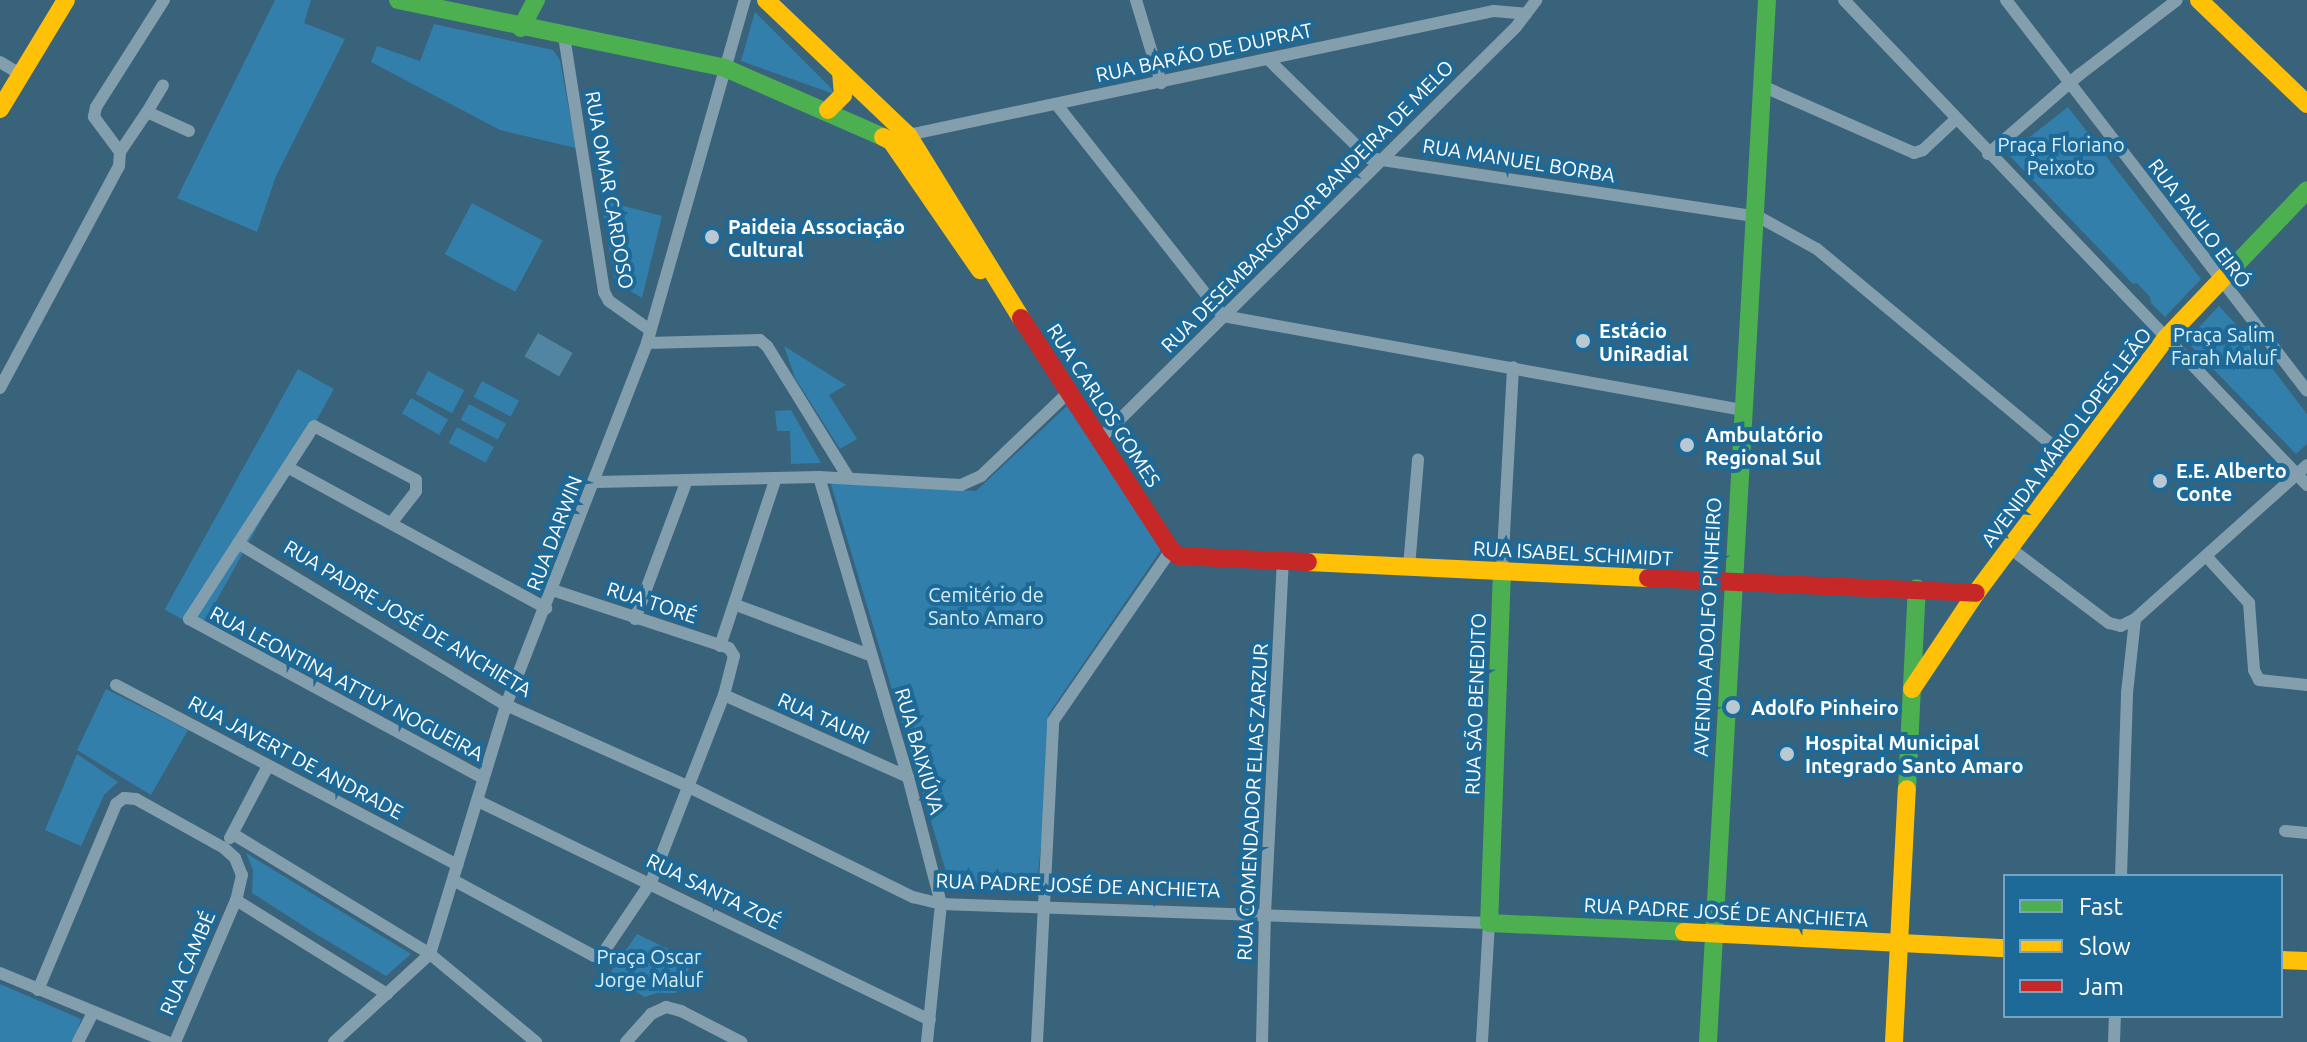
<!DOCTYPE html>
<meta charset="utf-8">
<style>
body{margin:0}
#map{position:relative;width:2307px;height:1042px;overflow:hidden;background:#39627b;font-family:Ubuntu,sans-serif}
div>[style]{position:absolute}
.green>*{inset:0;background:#327fac;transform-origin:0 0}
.water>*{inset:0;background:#5285a2;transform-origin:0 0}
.street>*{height:12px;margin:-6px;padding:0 6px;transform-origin:6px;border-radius:6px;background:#839ead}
.fast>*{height:18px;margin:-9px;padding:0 9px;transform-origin:9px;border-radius:9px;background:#4caf50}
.slow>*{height:18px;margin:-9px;padding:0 9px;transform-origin:9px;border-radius:9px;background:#ffc107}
.jam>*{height:18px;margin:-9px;padding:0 9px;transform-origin:9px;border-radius:9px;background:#c62828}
.dots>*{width:22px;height:22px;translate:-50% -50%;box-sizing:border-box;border:4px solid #1d6997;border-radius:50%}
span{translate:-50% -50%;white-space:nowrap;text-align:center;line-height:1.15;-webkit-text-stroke:8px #1d6997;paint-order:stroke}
.street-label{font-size:20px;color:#fff}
.park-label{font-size:20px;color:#d8eefb}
.poi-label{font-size:20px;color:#fff;font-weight:700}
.left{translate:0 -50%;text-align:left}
.legend{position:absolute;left:2003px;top:874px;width:280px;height:144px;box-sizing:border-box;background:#1d6997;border:2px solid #77a5c1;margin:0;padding:10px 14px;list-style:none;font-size:24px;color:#fff}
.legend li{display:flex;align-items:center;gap:16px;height:40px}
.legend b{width:40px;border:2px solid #77a5c1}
</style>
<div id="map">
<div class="green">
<i style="clip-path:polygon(275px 0,311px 0,304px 23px,345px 39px,276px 176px,257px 232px,177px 198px)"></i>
<i style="clip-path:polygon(755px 12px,831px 88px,834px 94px,741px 61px)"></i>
<i style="clip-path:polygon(434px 24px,553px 50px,560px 60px,576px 148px,500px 130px,371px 62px,377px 46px,420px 61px)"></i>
<i style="clip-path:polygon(2068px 107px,2201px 279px,2165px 317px,2151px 303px,2150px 297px,2137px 283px,2133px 284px,2008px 154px)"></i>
<i style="clip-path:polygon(601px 200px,662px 216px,642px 298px,615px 282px)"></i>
<i style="left:472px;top:203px;width:80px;height:58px;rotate:28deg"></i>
<i style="clip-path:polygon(2219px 306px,2253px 343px,2307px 414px,2307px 444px,2296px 454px,2186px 341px)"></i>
<i style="clip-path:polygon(784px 346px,846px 385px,829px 395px,857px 439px,840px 449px,795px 378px)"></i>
<i style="left:298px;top:369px;width:41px;height:275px;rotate:29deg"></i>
<i style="left:428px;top:371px;width:41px;height:26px;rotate:28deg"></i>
<i style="left:482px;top:381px;width:42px;height:18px;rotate:28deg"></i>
<i style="left:411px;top:398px;width:43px;height:18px;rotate:30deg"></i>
<i style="left:469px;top:404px;width:42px;height:18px;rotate:28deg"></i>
<i style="clip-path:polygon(1067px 406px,1163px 547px,1048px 715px,1045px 804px,1036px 894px,950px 885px,830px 481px,976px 491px)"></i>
<i style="clip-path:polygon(791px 410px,821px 463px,791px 464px,790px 431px,777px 431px,775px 411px)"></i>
<i style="left:457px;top:427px;width:42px;height:18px;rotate:28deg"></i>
<i style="clip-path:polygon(106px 689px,188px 730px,151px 795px,77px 750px)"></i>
<i style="clip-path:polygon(77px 754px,118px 782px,104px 795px,81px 846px,45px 830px)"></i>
<i style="clip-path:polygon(246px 853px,352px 918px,411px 954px,386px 976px,316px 934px,252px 893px,253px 870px)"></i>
<i style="clip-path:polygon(637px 934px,693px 961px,676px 993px,657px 993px,644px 997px,610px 973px)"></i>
<i style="clip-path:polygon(0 984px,81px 1019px,74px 1042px,0 1042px)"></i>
</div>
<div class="water">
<i style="left:538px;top:333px;width:40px;height:27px;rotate:30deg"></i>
</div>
<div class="street">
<i style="left:1136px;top:0;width:87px;rotate:73.2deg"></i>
<i style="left:1844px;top:0;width:671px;rotate:46.33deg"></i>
<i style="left:2006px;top:0;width:493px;rotate:52.4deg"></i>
<i style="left:564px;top:36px;width:259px;rotate:81.1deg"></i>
<i style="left:604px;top:292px;width:10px;rotate:61deg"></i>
<i style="left:609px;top:301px;width:50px;rotate:35.3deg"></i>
<i style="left:1270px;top:61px;width:139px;rotate:44.4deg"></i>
<i style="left:1369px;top:158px;width:394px;rotate:8.6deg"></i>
<i style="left:1759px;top:217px;width:66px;rotate:28.9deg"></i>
<i style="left:1817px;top:249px;width:336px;rotate:39.8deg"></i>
<i style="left:0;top:62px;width:23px;rotate:31deg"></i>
<i style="left:1760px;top:85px;width:168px;rotate:23.8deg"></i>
<i style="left:1914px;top:153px;width:9px;rotate:-18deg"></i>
<i style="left:1923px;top:150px;width:44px;rotate:-43.2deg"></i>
<i style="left:1057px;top:105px;width:268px;rotate:51.8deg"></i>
<i style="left:1223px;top:316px;width:527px;rotate:10.27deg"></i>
<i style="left:147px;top:112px;width:31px;rotate:-59deg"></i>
<i style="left:908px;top:135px;width:599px;rotate:-11.95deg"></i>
<i style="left:1494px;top:11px;width:32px;rotate:5deg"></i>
<i style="left:120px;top:152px;width:48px;rotate:-56deg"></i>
<i style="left:147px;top:112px;width:46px;rotate:24.3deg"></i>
<i style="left:1988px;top:154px;width:121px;rotate:-41deg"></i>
<i style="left:2079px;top:75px;width:123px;rotate:-37.4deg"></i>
<i style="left:647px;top:343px;width:113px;rotate:-1.5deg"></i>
<i style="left:760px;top:340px;width:9px;rotate:41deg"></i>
<i style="left:767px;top:346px;width:154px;rotate:58.3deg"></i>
<i style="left:0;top:388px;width:252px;rotate:-61.8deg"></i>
<i style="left:119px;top:166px;width:14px;rotate:-86deg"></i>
<i style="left:120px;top:152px;width:44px;rotate:-126.6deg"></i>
<i style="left:94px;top:117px;width:10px;rotate:-79deg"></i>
<i style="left:96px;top:107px;width:127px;rotate:-57.6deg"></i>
<i style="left:1101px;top:438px;width:584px;rotate:-44.72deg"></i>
<i style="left:1516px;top:27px;width:34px;rotate:-53deg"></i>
<i style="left:289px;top:468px;width:293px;rotate:28.6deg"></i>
<i style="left:819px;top:477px;width:313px;rotate:73.5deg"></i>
<i style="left:908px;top:777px;width:131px;rotate:75.4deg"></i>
<i style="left:941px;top:904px;width:139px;rotate:95.8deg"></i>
<i style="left:596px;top:482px;width:223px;rotate:-1.3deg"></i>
<i style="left:819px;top:477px;width:142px;rotate:3.2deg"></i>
<i style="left:961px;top:485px;width:22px;rotate:-24deg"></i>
<i style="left:981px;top:476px;width:122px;rotate:-43.7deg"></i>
<i style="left:392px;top:522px;width:39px;rotate:-52deg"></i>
<i style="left:416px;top:491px;width:11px;rotate:-90deg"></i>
<i style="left:416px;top:480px;width:115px;rotate:-152.1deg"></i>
<i style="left:314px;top:426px;width:230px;rotate:122.9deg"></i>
<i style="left:189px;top:619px;width:334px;rotate:28.4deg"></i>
<i style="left:238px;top:543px;width:313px;rotate:31.2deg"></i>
<i style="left:506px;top:705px;width:201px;rotate:24.1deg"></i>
<i style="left:689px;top:787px;width:250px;rotate:26.2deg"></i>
<i style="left:913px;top:897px;width:29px;rotate:14deg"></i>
<i style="left:941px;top:904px;width:548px;rotate:1.99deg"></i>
<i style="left:1489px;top:923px;width:119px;rotate:93.4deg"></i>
<i style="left:2011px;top:549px;width:123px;rotate:37.1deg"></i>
<i style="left:2109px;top:623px;width:12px;rotate:14deg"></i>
<i style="left:2121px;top:626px;width:16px;rotate:-27deg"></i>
<i style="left:2135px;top:619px;width:231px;rotate:-41.8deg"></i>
<i style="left:2206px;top:556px;width:64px;rotate:47.5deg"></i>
<i style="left:2249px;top:603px;width:67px;rotate:85.7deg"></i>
<i style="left:2254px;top:670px;width:11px;rotate:63deg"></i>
<i style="left:2259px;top:680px;width:48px;rotate:5.9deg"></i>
<i style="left:1409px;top:567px;width:108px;rotate:-85.2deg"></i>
<i style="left:1502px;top:571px;width:204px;rotate:-86.9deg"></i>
<i style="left:736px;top:605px;width:143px;rotate:20.5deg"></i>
<i style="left:635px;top:619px;width:148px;rotate:-69.5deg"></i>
<i style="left:720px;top:646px;width:177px;rotate:-71.6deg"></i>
<i style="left:116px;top:685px;width:386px;rotate:27.8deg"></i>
<i style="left:724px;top:695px;width:201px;rotate:24deg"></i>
<i style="left:478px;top:801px;width:502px;rotate:25.85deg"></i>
<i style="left:2285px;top:831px;width:22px;rotate:5deg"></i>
<i style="left:233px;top:834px;width:231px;rotate:31.3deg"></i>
<i style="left:430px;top:954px;width:138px;rotate:39.7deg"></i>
<i style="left:230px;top:838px;width:81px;rotate:-62.2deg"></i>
<i style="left:2121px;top:876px;width:183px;rotate:-88.1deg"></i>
<i style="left:2127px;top:693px;width:74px;rotate:-83.8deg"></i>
<i style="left:453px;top:880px;width:160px;rotate:28.3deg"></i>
<i style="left:594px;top:956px;width:7px"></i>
<i style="left:601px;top:956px;width:89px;rotate:-56deg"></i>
<i style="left:651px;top:882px;width:201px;rotate:-68.7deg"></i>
<i style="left:724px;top:695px;width:40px;rotate:-75.6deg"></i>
<i style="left:734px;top:656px;width:9px;rotate:-122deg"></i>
<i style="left:729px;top:648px;width:185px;rotate:-161.8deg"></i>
<i style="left:236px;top:900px;width:178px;rotate:31.9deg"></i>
<i style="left:0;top:973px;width:181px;rotate:22.4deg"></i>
<i style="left:38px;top:990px;width:202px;rotate:-67.2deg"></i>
<i style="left:116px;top:804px;width:10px;rotate:-37deg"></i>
<i style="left:124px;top:798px;width:12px;rotate:5deg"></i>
<i style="left:136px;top:799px;width:101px;rotate:29.1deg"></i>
<i style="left:224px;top:848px;width:15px;rotate:42deg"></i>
<i style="left:235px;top:858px;width:18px;rotate:68deg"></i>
<i style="left:242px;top:875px;width:26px;rotate:103deg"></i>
<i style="left:236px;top:900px;width:155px;rotate:113.2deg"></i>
<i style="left:78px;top:1042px;width:33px;rotate:-63deg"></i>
<i style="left:334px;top:1042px;width:130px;rotate:-42.5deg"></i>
<i style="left:430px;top:954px;width:260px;rotate:-73deg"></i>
<i style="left:506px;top:705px;width:388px;rotate:-68.7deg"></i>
<i style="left:647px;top:343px;width:357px;rotate:-74.1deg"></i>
<i style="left:626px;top:1042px;width:38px;rotate:-48deg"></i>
<i style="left:651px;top:1014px;width:17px;rotate:-25deg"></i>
<i style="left:666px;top:1007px;width:16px;rotate:15deg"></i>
<i style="left:681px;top:1011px;width:68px;rotate:27.3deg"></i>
<i style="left:1037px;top:1042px;width:321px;rotate:-87.1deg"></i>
<i style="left:1053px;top:721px;width:208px;rotate:-55.4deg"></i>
<i style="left:1262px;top:1042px;width:128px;rotate:-88.7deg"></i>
<i style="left:1265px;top:914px;width:351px;rotate:-87.1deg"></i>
<i style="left:2114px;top:1042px;width:26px;rotate:-88deg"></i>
</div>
<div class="fast">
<i style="left:398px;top:0;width:334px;rotate:11.7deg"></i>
<i style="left:725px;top:68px;width:172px;rotate:23.6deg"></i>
<i style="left:521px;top:28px;width:32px;rotate:-62deg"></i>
<i style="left:2224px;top:277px;width:120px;rotate:-46.3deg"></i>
<i style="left:1502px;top:571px;width:352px;rotate:92.1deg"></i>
<i style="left:1489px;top:923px;width:195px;rotate:2.6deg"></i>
<i style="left:1907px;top:789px;width:201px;rotate:-87.2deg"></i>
<i style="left:1708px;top:1042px;width:1044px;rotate:-86.76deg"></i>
</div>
<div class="slow">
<i style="left:766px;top:0;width:196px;rotate:43.6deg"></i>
<i style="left:908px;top:135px;width:215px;rotate:58.3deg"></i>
<i style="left:2199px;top:0;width:150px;rotate:43.9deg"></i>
<i style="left:0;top:109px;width:127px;rotate:-58.8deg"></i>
<i style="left:828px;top:110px;width:21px;rotate:-45deg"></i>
<i style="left:843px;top:95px;width:23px;rotate:-95deg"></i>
<i style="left:883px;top:137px;width:9px;rotate:27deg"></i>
<i style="left:891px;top:141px;width:157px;rotate:55.4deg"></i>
<i style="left:1308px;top:562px;width:340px;rotate:2.7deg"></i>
<i style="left:1912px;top:689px;width:115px;rotate:-56.3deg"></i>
<i style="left:1976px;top:593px;width:319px;rotate:-53.3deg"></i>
<i style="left:2167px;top:337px;width:83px;rotate:-46.5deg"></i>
<i style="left:1684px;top:932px;width:321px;rotate:2.9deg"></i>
<i style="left:2281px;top:960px;width:26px;rotate:2deg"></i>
<i style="left:1894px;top:1042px;width:253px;rotate:-87.1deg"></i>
</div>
<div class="jam">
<i style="left:1021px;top:318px;width:276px;rotate:57.1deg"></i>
<i style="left:1171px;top:550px;width:10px;rotate:37deg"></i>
<i style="left:1179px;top:556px;width:129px;rotate:2.7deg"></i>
<i style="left:1648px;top:578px;width:328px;rotate:2.6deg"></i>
</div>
<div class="dots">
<i style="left:712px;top:237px;background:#bac8d1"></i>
<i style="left:1583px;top:341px;background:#bac8d1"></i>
<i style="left:1687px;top:445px;background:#bac8d1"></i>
<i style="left:2160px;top:481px;background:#bac8d1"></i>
<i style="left:1733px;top:707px;background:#bac8d1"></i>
<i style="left:1787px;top:754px;background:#bac8d1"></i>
</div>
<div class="street-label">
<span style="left:1204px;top:52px;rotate:-12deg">RUA BARÃO DE DUPRAT</span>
<span style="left:1519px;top:160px;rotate:9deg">RUA MANUEL BORBA</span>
<span style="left:610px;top:190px;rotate:80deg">RUA OMAR CARDOSO</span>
<span style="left:1307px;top:206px;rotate:-45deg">RUA DESEMBARGADOR BANDEIRA DE MELO</span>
<span style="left:2200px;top:223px;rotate:53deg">RUA PAULO EIRÓ</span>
<span style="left:1104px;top:405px;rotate:57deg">RUA CARLOS GOMES</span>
<span style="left:2066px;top:437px;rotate:-53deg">AVENIDA MÁRIO LOPES LEÃO</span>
<span style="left:554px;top:533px;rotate:-69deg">RUA DARWIN</span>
<span style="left:1573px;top:553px;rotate:3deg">RUA ISABEL SCHIMIDT</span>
<span style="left:652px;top:602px;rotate:18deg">RUA TORÉ</span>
<span style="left:408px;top:618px;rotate:31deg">RUA PADRE JOSÉ DE ANCHIETA</span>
<span style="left:1707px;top:627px;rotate:-87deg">AVENIDA ADOLFO PINHEIRO</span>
<span style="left:347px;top:683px;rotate:28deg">RUA LEONTINA ATTUY NOGUEIRA</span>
<span style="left:1475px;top:704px;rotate:-88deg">RUA SÃO BENEDITO</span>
<span style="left:824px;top:718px;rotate:24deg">RUA TAURI</span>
<span style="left:920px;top:751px;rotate:74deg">RUA BAIXIÚVA</span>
<span style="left:296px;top:757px;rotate:28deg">RUA JAVERT DE ANDRADE</span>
<span style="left:1252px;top:802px;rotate:-87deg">RUA COMENDADOR ELIAS ZARZUR</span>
<span style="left:1078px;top:885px;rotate:2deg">RUA PADRE JOSÉ DE ANCHIETA</span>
<span style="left:714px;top:891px;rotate:26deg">RUA SANTA ZOÉ</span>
<span style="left:1726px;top:912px;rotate:3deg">RUA PADRE JOSÉ DE ANCHIETA</span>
<span style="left:187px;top:963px;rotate:-67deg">RUA CAMBÉ</span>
</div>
<div class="park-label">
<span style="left:2061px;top:156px">Praça Floriano<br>Peixoto</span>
<span style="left:2224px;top:346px">Praça Salim<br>Farah Maluf</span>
<span style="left:986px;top:606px">Cemitério de<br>Santo Amaro</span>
<span style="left:649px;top:968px">Praça Oscar<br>Jorge Maluf</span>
</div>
<div class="poi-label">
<span class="left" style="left:728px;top:238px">Paideia Associação<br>Cultural</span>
<span class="left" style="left:1599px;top:342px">Estácio<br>UniRadial</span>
<span class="left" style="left:1705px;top:446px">Ambulatório<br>Regional Sul</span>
<span class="left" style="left:2176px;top:482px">E.E. Alberto<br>Conte</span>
<span class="left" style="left:1751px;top:707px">Adolfo Pinheiro</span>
<span class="left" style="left:1805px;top:754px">Hospital Municipal<br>Integrado Santo Amaro</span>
</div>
<ul class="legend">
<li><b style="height:10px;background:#4caf50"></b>Fast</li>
<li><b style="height:10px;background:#ffc107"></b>Slow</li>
<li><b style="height:10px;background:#c62828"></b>Jam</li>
</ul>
</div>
